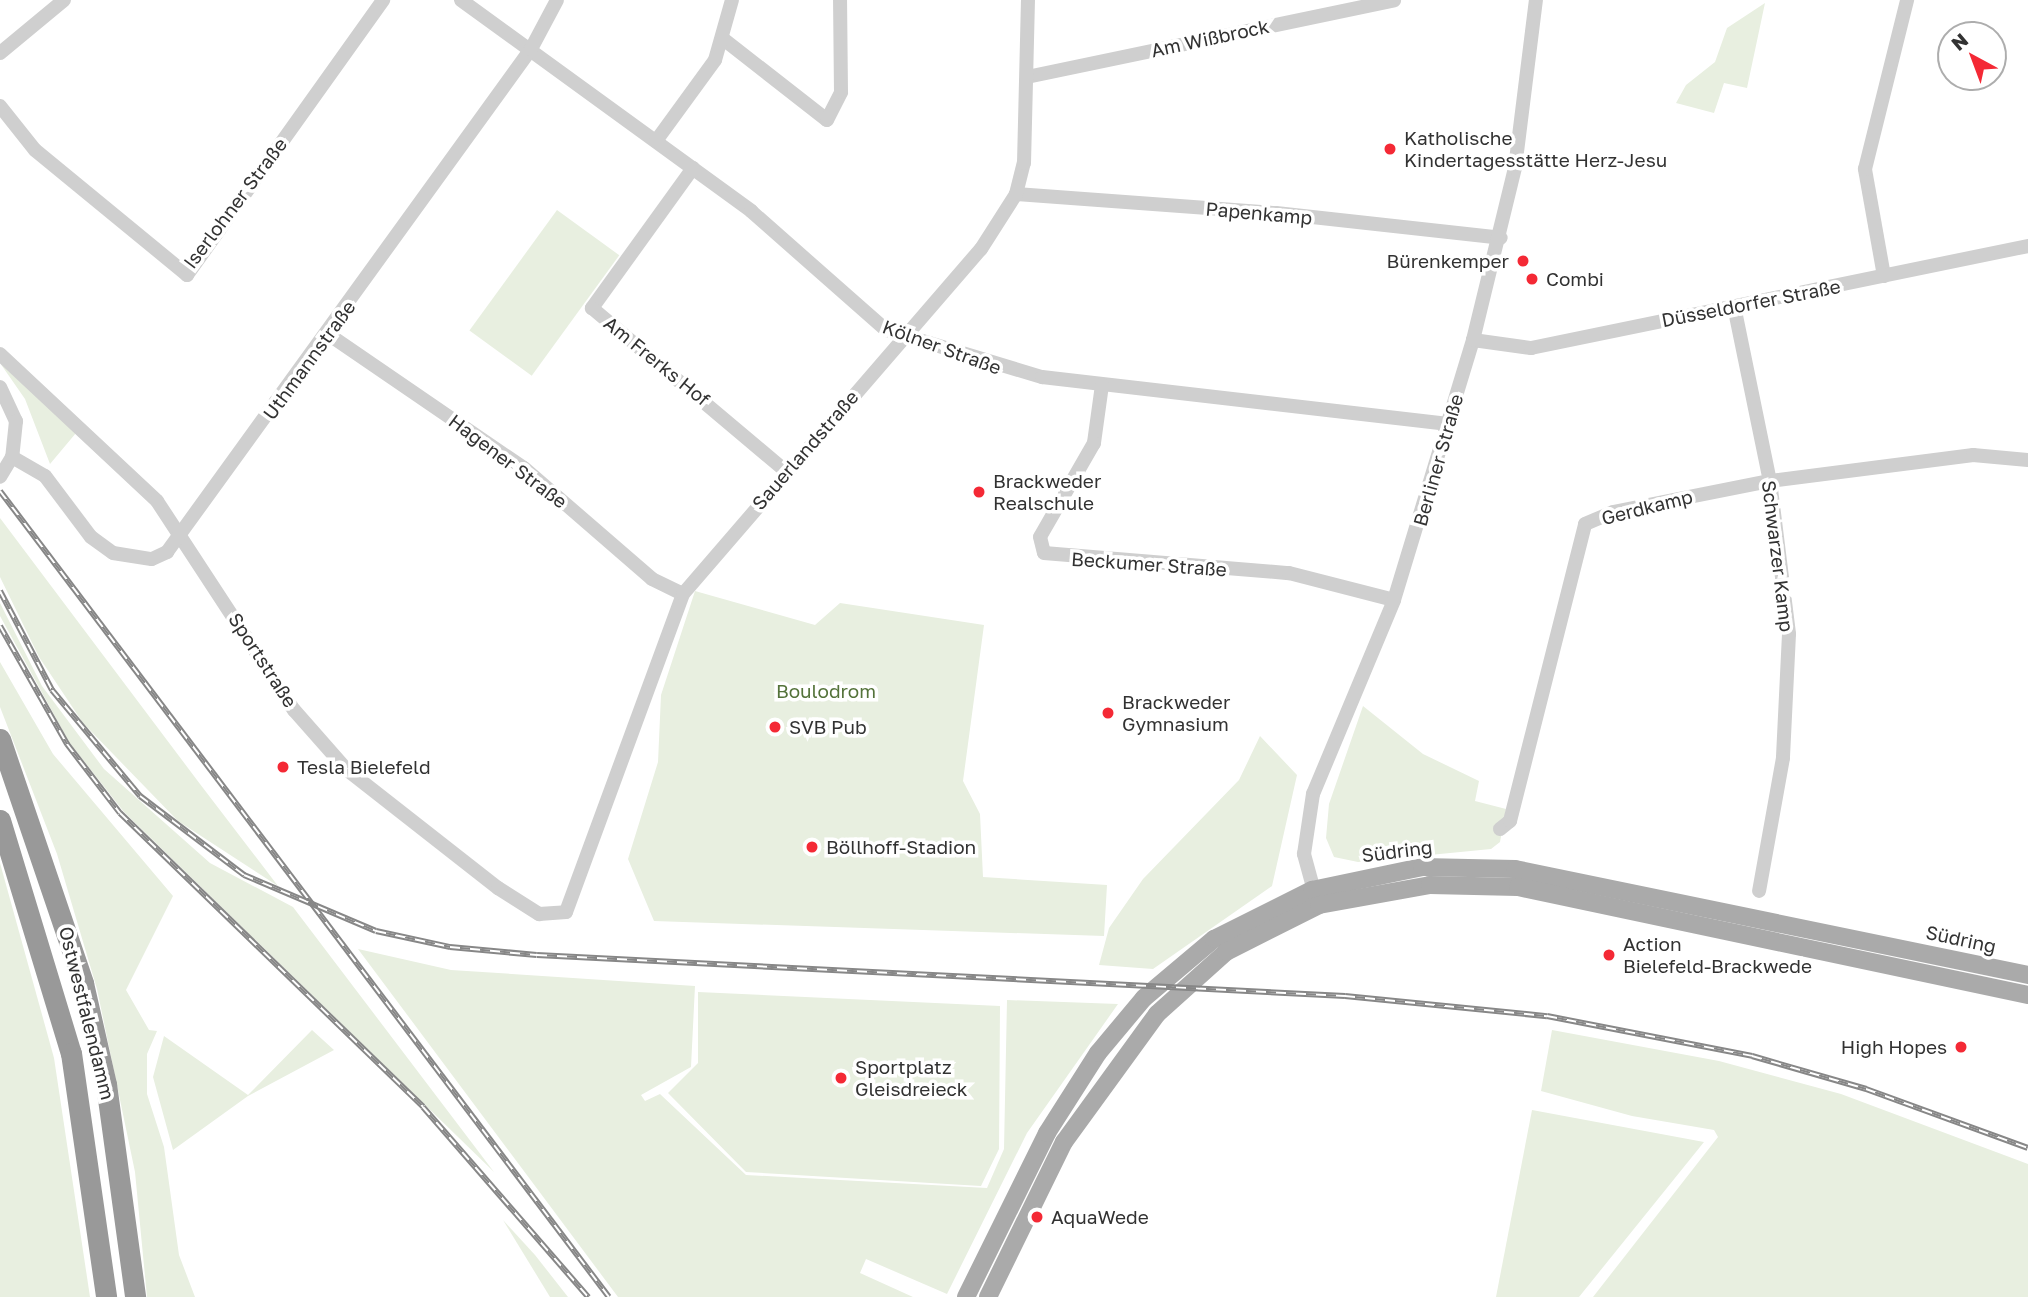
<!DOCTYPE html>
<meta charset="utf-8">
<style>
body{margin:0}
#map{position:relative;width:2028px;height:1297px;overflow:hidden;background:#fff;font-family:"Golos Text",sans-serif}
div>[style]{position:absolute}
.green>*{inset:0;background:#e8efe0;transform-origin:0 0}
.minor>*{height:14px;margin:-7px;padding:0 7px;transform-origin:7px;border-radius:7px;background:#cfcfcf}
.major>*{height:18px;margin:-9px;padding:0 9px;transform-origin:9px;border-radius:9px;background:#aaa}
.highway>*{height:21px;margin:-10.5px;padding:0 10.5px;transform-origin:10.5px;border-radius:10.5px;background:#999}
.rail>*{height:6px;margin-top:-3px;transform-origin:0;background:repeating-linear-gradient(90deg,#fff 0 10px,#878787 0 20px);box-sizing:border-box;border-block:2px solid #878787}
.dots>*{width:19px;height:19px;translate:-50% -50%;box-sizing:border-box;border:4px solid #fff;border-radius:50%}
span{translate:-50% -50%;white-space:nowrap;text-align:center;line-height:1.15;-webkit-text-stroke:7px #fff;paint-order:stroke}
.street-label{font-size:19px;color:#323232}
.poi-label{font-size:19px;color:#323232}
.left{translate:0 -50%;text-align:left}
.right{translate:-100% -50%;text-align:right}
.park-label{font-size:19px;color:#54733a}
.north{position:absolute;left:1937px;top:21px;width:70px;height:70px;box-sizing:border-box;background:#fff;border:2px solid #adadad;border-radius:50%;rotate:319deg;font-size:19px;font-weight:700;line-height:28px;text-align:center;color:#323232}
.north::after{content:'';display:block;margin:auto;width:24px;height:32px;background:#f42935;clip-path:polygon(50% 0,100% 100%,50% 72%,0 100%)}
</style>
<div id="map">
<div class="green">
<i style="clip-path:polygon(1765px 3px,1747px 88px,1724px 83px,1714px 113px,1676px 103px,1686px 85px,1715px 62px,1727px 28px)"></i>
<i style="left:557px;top:210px;width:77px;height:149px;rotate:36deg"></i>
<i style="clip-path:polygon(0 363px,76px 433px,50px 464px,25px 399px)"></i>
<i style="clip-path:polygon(0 518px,200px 784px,278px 886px,178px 821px,83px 723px,39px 657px,0 577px)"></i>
<i style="clip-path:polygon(695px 591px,815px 625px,840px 603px,984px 625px,963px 781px,980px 814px,983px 877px,1107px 885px,1104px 936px,654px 921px,628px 859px,658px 762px,661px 695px)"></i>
<i style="clip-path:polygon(0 603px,42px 686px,104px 769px,210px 863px,293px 907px,494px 1172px,124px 812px,69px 742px,0 616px)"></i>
<i style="clip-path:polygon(0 662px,53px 754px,173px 896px,126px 990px,149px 1030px,157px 1031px,147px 1054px,147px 1094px,164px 1147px,179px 1255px,195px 1297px,147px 1297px,135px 1172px,97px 989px,57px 854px,0 707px)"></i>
<i style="clip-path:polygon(1363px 706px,1423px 754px,1479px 781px,1475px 801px,1506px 809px,1500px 842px,1491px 849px,1358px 862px,1334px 857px,1326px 838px,1329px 804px)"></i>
<i style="clip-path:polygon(1260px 736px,1297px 775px,1272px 886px,1153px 969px,1099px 965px,1109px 928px,1143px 879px,1239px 780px)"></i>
<i style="clip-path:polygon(0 863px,54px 1058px,90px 1297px,0 1297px)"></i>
<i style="clip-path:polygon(358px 949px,451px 970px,695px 986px,691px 1067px,641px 1095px,645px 1101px,660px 1094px,746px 1175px,987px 1188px,1004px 1149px,1007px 1000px,1118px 1004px,1027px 1133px,947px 1294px,866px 1259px,860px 1273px,913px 1297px,618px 1297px)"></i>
<i style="clip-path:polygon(698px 992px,1000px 1006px,999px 1149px,981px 1186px,746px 1172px,668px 1093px,698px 1063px)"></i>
<i style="clip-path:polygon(312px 1030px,334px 1050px,248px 1096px,173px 1150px,153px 1077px,164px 1036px,248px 1095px)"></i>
<i style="clip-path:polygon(1552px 1030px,1719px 1061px,1841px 1094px,2028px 1164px,2028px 1297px,1593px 1297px,1718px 1137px,1714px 1130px,1632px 1116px,1541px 1091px)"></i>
<i style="clip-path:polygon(1532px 1110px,1704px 1142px,1579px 1297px,1496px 1297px)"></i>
<i style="clip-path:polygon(503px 1220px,535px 1255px,568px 1297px,550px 1297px)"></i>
</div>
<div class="minor">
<i style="left:461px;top:0;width:359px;rotate:36deg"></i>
<i style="left:751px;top:211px;width:180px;rotate:41.4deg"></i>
<i style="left:886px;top:330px;width:163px;rotate:16.8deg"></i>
<i style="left:1042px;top:377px;width:409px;rotate:6.6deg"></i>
<i style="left:722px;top:38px;width:133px;rotate:38deg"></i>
<i style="left:827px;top:120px;width:31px;rotate:-63deg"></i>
<i style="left:841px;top:92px;width:92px;rotate:-90.6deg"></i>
<i style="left:0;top:53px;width:83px;rotate:-39.6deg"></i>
<i style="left:1027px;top:77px;width:375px;rotate:-11.8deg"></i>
<i style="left:0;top:106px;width:56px;rotate:51.5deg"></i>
<i style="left:35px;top:150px;width:197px;rotate:39.4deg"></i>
<i style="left:187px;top:275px;width:338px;rotate:-54.5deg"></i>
<i style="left:656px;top:141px;width:100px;rotate:-53.9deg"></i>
<i style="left:715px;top:60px;width:62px;rotate:-74.2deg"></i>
<i style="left:693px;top:168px;width:173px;rotate:125.8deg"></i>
<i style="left:592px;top:308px;width:255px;rotate:40.1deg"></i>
<i style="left:1016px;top:194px;width:261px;rotate:4.2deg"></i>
<i style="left:1276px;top:213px;width:226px;rotate:6.3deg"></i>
<i style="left:1884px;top:276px;width:109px;rotate:-100.1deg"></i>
<i style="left:1865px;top:169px;width:174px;rotate:-76deg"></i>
<i style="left:1734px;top:306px;width:179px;rotate:78.4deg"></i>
<i style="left:1770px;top:481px;width:154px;rotate:82.9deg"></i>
<i style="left:1789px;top:634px;width:124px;rotate:92.8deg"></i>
<i style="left:1783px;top:758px;width:135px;rotate:100.2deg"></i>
<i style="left:328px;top:334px;width:237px;rotate:34.4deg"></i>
<i style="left:524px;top:468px;width:169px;rotate:40.9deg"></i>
<i style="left:652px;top:579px;width:34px;rotate:26deg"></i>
<i style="left:1473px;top:340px;width:59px;rotate:7.9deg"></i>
<i style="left:1531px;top:348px;width:507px;rotate:-11.6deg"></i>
<i style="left:0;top:354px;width:215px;rotate:43.1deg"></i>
<i style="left:157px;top:501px;width:250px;rotate:56.8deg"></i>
<i style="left:294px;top:710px;width:79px;rotate:48.6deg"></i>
<i style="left:346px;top:769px;width:193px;rotate:38.1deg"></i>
<i style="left:498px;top:888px;width:49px;rotate:32.4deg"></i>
<i style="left:539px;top:914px;width:27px;rotate:-4deg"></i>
<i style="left:566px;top:912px;width:339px;rotate:-69.8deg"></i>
<i style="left:683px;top:594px;width:456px;rotate:-49.2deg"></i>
<i style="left:981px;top:249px;width:65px;rotate:-57.5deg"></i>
<i style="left:1016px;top:194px;width:32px;rotate:-76deg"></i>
<i style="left:1024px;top:163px;width:163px;rotate:-88.6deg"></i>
<i style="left:1102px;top:385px;width:59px;rotate:97.9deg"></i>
<i style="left:1094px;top:443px;width:108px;rotate:119.9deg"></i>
<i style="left:1040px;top:537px;width:16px;rotate:76deg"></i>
<i style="left:1044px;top:553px;width:246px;rotate:4.7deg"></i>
<i style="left:1289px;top:573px;width:108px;rotate:14.4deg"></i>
<i style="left:0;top:387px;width:38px;rotate:65deg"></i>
<i style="left:16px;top:421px;width:36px;rotate:96deg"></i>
<i style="left:12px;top:457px;width:23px;rotate:121deg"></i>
<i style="left:12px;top:457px;width:38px;rotate:30deg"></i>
<i style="left:45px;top:476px;width:76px;rotate:53deg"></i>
<i style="left:91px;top:537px;width:27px;rotate:36deg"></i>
<i style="left:113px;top:553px;width:39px;rotate:9deg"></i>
<i style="left:152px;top:559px;width:17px;rotate:-25deg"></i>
<i style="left:167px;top:552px;width:621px;rotate:-54.11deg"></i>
<i style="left:531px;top:49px;width:55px;rotate:-62deg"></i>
<i style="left:1500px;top:829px;width:13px;rotate:-39deg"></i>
<i style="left:1510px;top:821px;width:306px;rotate:-75.8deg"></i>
<i style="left:1585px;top:524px;width:30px;rotate:-23deg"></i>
<i style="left:1613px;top:512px;width:160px;rotate:-11.2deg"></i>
<i style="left:1770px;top:481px;width:205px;rotate:-7.3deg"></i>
<i style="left:1973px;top:455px;width:55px;rotate:5.2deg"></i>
<i style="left:1316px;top:898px;width:46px;rotate:-105.3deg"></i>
<i style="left:1304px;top:854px;width:61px;rotate:-81.5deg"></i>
<i style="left:1313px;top:794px;width:210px;rotate:-67.3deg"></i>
<i style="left:1394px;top:600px;width:272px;rotate:-73.1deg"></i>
<i style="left:1473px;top:340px;width:177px;rotate:-76.3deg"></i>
<i style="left:1515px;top:168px;width:169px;rotate:-82.9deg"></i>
</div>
<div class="major">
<i style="left:966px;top:1297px;width:183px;rotate:-63.7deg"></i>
<i style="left:1047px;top:1133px;width:95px;rotate:-57.5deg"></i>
<i style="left:1098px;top:1053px;width:72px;rotate:-50.1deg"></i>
<i style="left:1144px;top:998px;width:92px;rotate:-40.1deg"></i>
<i style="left:1214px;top:939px;width:110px;rotate:-26.6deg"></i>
<i style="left:1312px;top:890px;width:112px;rotate:-11.8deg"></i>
<i style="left:1422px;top:867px;width:93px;rotate:1.2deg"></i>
<i style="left:1515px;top:869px;width:524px;rotate:11.67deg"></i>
<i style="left:988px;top:1297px;width:173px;rotate:-63.9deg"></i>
<i style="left:1064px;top:1142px;width:158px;rotate:-54deg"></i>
<i style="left:1157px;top:1014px;width:93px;rotate:-41.9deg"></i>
<i style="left:1226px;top:952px;width:104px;rotate:-26.8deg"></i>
<i style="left:1319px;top:905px;width:113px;rotate:-10.2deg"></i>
<i style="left:1430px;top:885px;width:88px;rotate:1.3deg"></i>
<i style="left:1518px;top:887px;width:521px;rotate:11.96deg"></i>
</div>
<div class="highway">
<i style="left:0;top:739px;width:258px;rotate:71.2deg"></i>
<i style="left:83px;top:983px;width:104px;rotate:77.2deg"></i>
<i style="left:106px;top:1084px;width:215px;rotate:82.2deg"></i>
<i style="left:0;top:820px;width:244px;rotate:73.1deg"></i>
<i style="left:71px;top:1053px;width:246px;rotate:81.8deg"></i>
</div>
<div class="rail">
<i style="left:0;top:491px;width:1010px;rotate:52.93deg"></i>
<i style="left:0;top:591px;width:112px;rotate:62.3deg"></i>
<i style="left:52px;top:690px;width:138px;rotate:50.3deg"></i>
<i style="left:140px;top:796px;width:131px;rotate:37.2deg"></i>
<i style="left:244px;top:875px;width:143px;rotate:23deg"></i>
<i style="left:376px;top:931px;width:76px;rotate:12.2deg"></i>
<i style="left:450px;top:947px;width:87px;rotate:5.3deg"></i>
<i style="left:537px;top:955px;width:809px;rotate:2.9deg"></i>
<i style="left:1345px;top:996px;width:203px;rotate:5.7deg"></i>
<i style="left:1547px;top:1016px;width:209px;rotate:11deg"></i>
<i style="left:1752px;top:1056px;width:119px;rotate:16.1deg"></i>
<i style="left:1866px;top:1089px;width:172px;rotate:20deg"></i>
<i style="left:0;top:626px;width:136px;rotate:60.4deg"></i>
<i style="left:67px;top:744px;width:87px;rotate:52.5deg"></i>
<i style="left:120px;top:813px;width:422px;rotate:44.1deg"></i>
<i style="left:423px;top:1107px;width:252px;rotate:49deg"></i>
</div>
<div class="dots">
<i style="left:1390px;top:149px;background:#f42935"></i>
<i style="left:1523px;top:261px;background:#f42935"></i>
<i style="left:1532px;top:279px;background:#f42935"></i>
<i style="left:979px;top:492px;background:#f42935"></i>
<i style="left:1108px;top:713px;background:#f42935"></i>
<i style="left:775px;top:727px;background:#f42935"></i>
<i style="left:283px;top:767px;background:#f42935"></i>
<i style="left:812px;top:847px;background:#f42935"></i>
<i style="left:1609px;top:955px;background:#f42935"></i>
<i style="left:1961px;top:1047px;background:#f42935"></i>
<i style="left:841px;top:1078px;background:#f42935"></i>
<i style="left:1037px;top:1217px;background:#f42935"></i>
</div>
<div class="street-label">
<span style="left:1210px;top:38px;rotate:-12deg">Am Wißbrock</span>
<span style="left:235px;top:203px;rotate:-53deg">Iserlohner Straße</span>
<span style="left:1259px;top:213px;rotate:5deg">Papenkamp</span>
<span style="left:1751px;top:303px;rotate:-11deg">Düsseldorfer Straße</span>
<span style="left:942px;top:347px;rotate:20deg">Kölner Straße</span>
<span style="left:309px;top:360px;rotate:-54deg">Uthmannstraße</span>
<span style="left:657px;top:361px;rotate:39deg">Am Frerks Hof</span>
<span style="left:805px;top:450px;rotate:-49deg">Sauerlandstraße</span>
<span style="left:1438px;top:460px;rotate:-74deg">Berliner Straße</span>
<span style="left:508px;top:461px;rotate:37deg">Hagener Straße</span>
<span style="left:1647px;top:507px;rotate:-14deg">Gerdkamp</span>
<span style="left:1778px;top:556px;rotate:83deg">Schwarzer Kamp</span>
<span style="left:1149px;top:564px;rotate:4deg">Beckumer Straße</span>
<span style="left:263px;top:660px;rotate:57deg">Sportstraße</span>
<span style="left:1397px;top:851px;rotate:-7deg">Südring</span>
<span style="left:1961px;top:939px;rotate:12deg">Südring</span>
<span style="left:87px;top:1013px;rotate:76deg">Ostwestfalendamm</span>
</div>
<div class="poi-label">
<span class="left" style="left:1404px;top:149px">Katholische<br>Kindertagesstätte Herz-Jesu</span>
<span class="right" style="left:1509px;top:261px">Bürenkemper</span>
<span class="left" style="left:1546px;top:279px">Combi</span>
<span class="left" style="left:993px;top:492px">Brackweder<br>Realschule</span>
<span class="left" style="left:1122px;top:713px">Brackweder<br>Gymnasium</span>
<span class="left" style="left:789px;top:727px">SVB Pub</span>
<span class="left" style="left:297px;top:767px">Tesla Bielefeld</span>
<span class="left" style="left:826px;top:847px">Böllhoff-Stadion</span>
<span class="left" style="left:1623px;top:955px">Action<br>Bielefeld-Brackwede</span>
<span class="right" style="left:1947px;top:1047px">High Hopes</span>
<span class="left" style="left:855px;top:1078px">Sportplatz<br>Gleisdreieck</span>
<span class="left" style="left:1051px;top:1217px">AquaWede</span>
</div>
<div class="park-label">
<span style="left:826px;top:691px">Boulodrom</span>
</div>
<div class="north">N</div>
</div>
